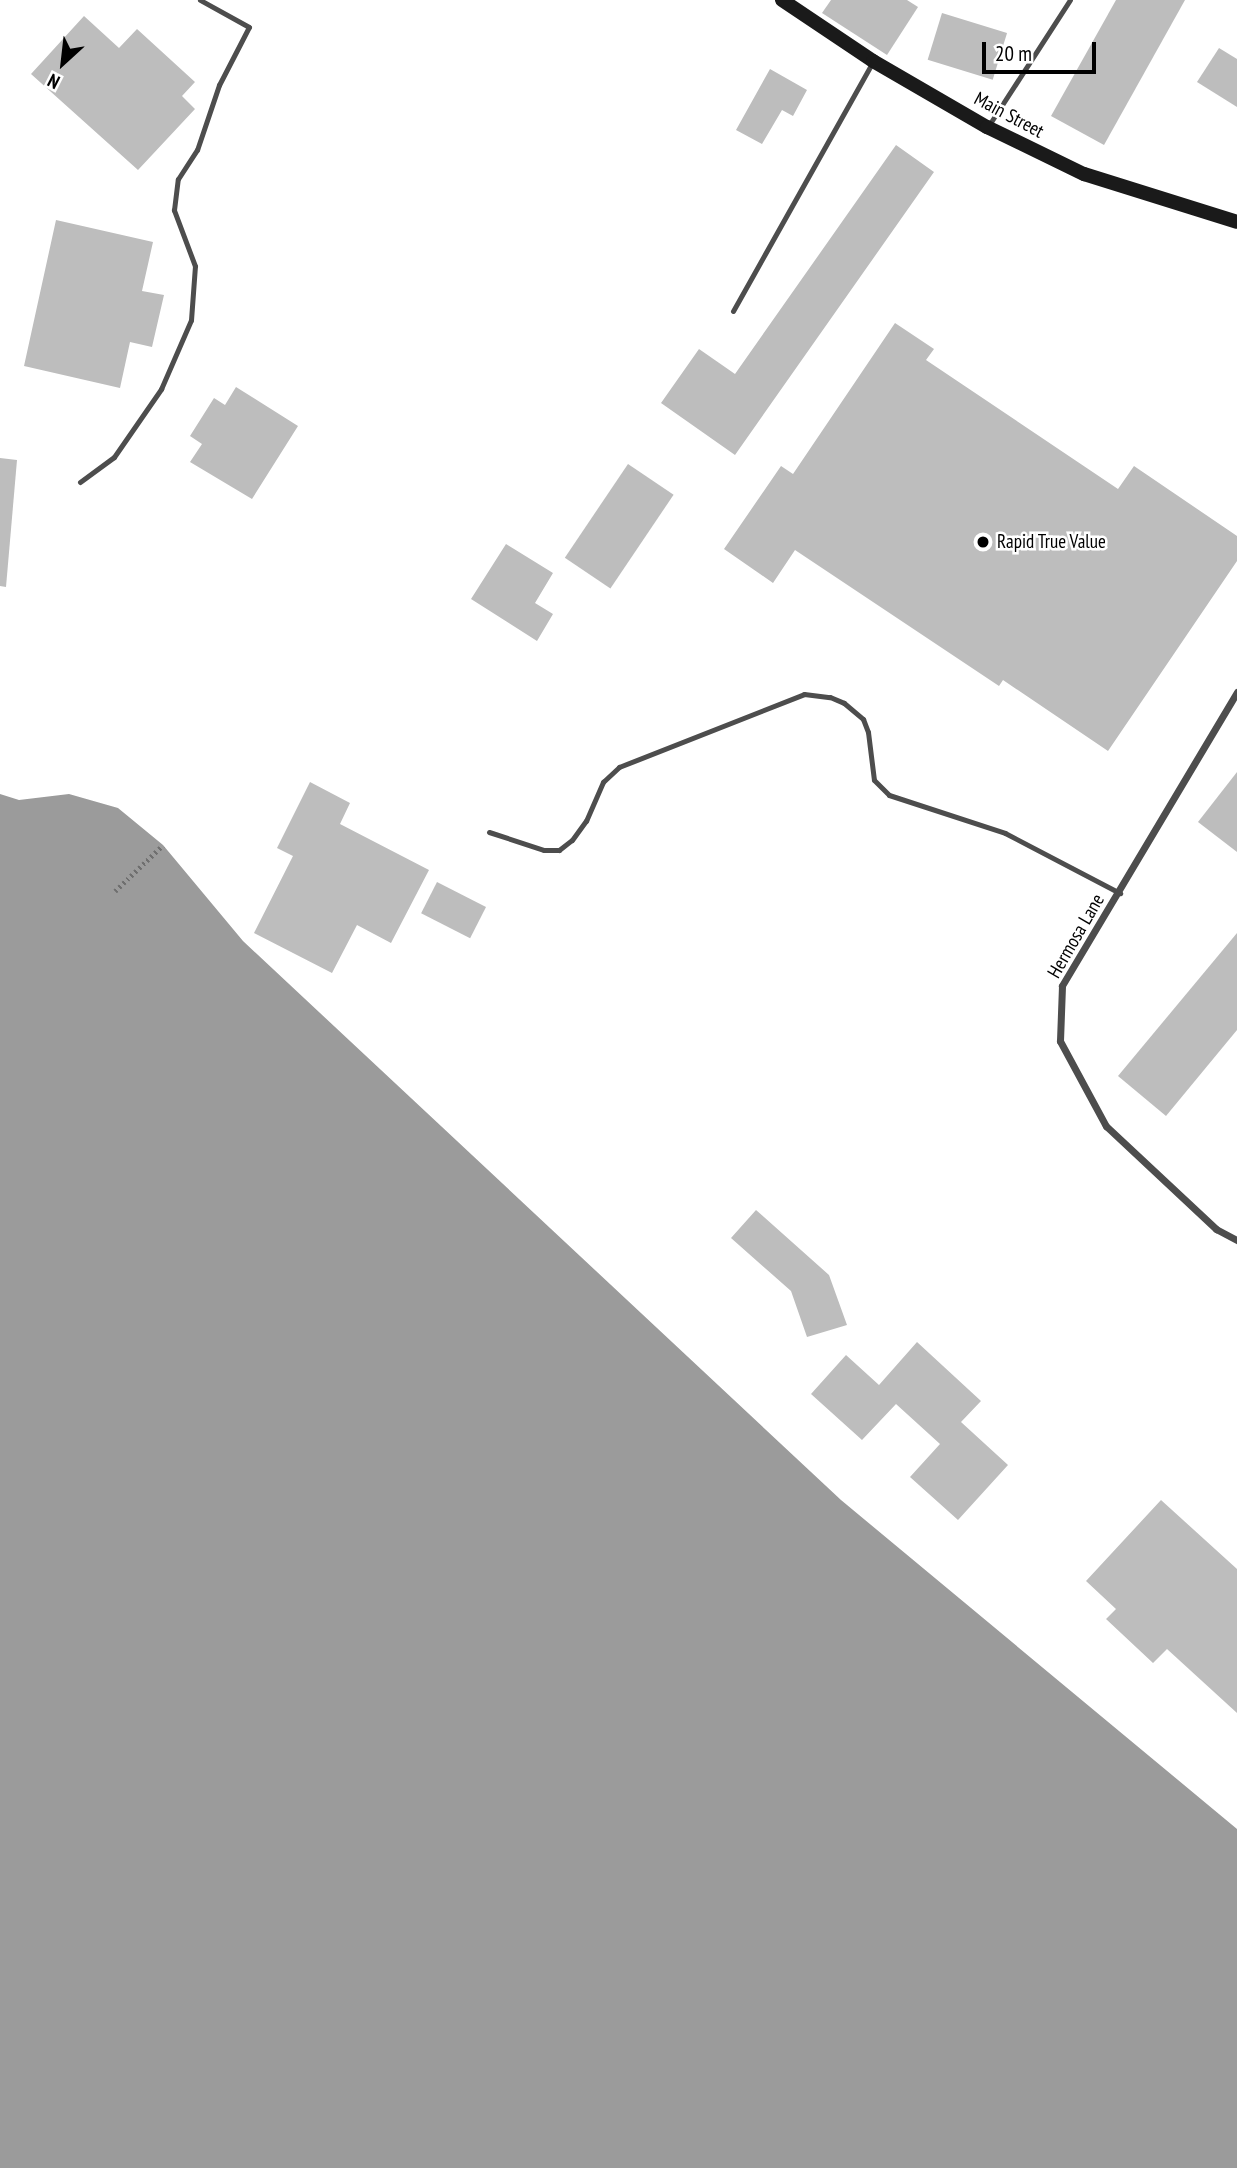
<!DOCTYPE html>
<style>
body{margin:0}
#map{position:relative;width:1237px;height:2168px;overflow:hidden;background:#fff;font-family:"PT Sans Narrow",sans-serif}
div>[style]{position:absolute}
.water>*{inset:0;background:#9b9b9b}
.building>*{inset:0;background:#bdbdbd;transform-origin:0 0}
.path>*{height:4.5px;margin-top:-2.25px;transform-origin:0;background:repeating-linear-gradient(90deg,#6f6f6f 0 2px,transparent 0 5.5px)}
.lane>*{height:5px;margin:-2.5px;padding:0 2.5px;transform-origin:2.5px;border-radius:2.5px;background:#4d4d4d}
.street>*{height:7px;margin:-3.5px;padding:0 3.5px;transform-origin:3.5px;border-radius:3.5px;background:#4d4d4d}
.secondary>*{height:14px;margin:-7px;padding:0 7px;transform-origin:7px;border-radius:7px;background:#1a1a1a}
.dots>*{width:19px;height:19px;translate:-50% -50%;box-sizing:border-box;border:4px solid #fff;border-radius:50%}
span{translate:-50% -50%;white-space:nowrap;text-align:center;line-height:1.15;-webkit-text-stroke:5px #fff;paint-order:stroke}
.street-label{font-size:19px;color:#000}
.poi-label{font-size:19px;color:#000}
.left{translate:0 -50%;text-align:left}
.north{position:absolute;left:28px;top:28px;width:70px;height:70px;-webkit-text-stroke:5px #fff;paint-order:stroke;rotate:207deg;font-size:19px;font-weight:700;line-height:28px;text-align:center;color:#000}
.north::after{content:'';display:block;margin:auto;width:24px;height:32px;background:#000;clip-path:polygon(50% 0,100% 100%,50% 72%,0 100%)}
.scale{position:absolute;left:982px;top:42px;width:114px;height:32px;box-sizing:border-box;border:4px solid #000;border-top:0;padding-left:9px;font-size:21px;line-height:24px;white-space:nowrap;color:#000;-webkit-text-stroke:5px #fff;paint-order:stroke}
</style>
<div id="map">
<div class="water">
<i style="clip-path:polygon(0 794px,19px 800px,69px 794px,118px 808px,163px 845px,243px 941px,841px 1500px,1237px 1829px,1237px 2168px,0 2168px)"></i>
</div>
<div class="building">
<i style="clip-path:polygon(831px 0,907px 0,918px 7px,887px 55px,822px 13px)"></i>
<i style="clip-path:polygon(1116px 0,1185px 0,1104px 145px,1051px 116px)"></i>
<i style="left:942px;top:13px;width:68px;height:49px;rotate:17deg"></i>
<i style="clip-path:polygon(84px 16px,119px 48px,137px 29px,195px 82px,182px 96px,195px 109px,138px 170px,31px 74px)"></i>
<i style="clip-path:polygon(1219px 48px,1237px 59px,1237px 107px,1197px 82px)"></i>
<i style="clip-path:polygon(770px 69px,807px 90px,793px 116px,782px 110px,762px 144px,736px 130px)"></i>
<i style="clip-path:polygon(896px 145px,934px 172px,735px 455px,661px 403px,699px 349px,735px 374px)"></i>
<i style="clip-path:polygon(56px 220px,153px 242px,142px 291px,164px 295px,152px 347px,130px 342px,120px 388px,24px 366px)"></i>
<i style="clip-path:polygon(895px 323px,934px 349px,926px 360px,1118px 489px,1134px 466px,1237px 536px,1237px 561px,1108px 751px,1003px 680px,999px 686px,795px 550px,773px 583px,724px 549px,781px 466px,793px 474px)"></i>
<i style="clip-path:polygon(236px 387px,298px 426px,252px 499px,190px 462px,202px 444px,190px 436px,214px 398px,225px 405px)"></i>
<i style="clip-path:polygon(0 458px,17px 460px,6px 587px,0 586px)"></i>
<i style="left:628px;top:464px;width:55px;height:113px;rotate:34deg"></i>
<i style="clip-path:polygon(506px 544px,553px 573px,535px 603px,553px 614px,537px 641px,471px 599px)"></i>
<i style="clip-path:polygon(1237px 772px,1237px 852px,1198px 822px)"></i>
<i style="clip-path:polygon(310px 782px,350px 803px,340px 824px,429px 870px,391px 943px,357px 925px,332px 973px,254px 933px,293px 856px,277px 848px)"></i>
<i style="left:437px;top:882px;width:55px;height:35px;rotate:27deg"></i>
<i style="clip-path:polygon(1237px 933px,1237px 1030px,1166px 1116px,1118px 1076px)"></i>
<i style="clip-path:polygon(756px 1210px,829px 1275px,847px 1325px,807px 1337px,791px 1291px,731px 1238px)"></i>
<i style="clip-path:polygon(917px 1342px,981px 1401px,961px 1422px,1008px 1465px,958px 1520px,910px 1477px,940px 1444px,896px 1404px,862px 1440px,811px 1394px,846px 1355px,879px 1385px)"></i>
<i style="clip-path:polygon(1161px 1500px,1237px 1569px,1237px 1713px,1167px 1649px,1153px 1663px,1106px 1619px,1116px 1609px,1086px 1581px)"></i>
</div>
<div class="path">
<i style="left:115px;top:891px;width:66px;rotate:-43.8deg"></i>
</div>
<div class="lane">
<i style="left:989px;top:125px;width:149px;rotate:-57.1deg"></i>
<i style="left:733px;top:311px;width:284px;rotate:-60.7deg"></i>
<i style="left:80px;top:482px;width:42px;rotate:-36.3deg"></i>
<i style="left:114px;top:457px;width:83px;rotate:-55.3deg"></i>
<i style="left:161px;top:389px;width:75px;rotate:-66.5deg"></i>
<i style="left:191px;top:320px;width:54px;rotate:-85.8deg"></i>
<i style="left:195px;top:266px;width:60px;rotate:-110.6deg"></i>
<i style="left:174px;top:210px;width:31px;rotate:-83deg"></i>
<i style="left:178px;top:179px;width:35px;rotate:-57deg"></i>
<i style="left:197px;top:150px;width:69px;rotate:-71.3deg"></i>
<i style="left:219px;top:85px;width:65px;rotate:-62.7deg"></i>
<i style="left:249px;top:27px;width:56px;rotate:-151.1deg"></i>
<i style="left:489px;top:832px;width:58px;rotate:18.1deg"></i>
<i style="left:544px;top:850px;width:15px"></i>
<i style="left:559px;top:850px;width:16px;rotate:-38deg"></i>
<i style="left:572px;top:840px;width:24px;rotate:-54deg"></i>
<i style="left:586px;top:821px;width:43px;rotate:-66.4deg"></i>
<i style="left:603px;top:782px;width:22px;rotate:-43deg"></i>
<i style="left:619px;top:767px;width:199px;rotate:-21.5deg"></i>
<i style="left:804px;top:694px;width:26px;rotate:7deg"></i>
<i style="left:830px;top:697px;width:15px;rotate:23deg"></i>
<i style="left:844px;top:703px;width:25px;rotate:40deg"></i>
<i style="left:863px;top:719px;width:14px;rotate:69deg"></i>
<i style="left:868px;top:732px;width:48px;rotate:82.9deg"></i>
<i style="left:874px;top:780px;width:21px;rotate:45deg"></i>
<i style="left:889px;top:795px;width:122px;rotate:18.1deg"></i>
<i style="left:1005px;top:833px;width:130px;rotate:27.6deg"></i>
</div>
<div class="street">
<i style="left:1237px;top:692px;width:342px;rotate:120.8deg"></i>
<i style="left:1062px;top:986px;width:55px;rotate:92.1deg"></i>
<i style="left:1060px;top:1041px;width:97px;rotate:61.6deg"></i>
<i style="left:1106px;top:1126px;width:151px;rotate:43.1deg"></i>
<i style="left:1216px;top:1229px;width:24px;rotate:28deg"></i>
</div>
<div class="secondary">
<i style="left:782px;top:0;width:110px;rotate:33.8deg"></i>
<i style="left:873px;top:61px;width:132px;rotate:30.1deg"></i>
<i style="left:987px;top:127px;width:108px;rotate:25.9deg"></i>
<i style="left:1084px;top:174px;width:160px;rotate:17.4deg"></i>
</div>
<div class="dots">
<i style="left:983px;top:542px;background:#000"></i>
</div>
<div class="street-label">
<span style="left:1009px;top:115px;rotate:28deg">Main Street</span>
<span style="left:1076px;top:936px;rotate:-60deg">Hermosa Lane</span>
</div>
<div class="poi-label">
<span class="left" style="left:997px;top:542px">Rapid True Value</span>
</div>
<div class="north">N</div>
<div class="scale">20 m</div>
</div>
